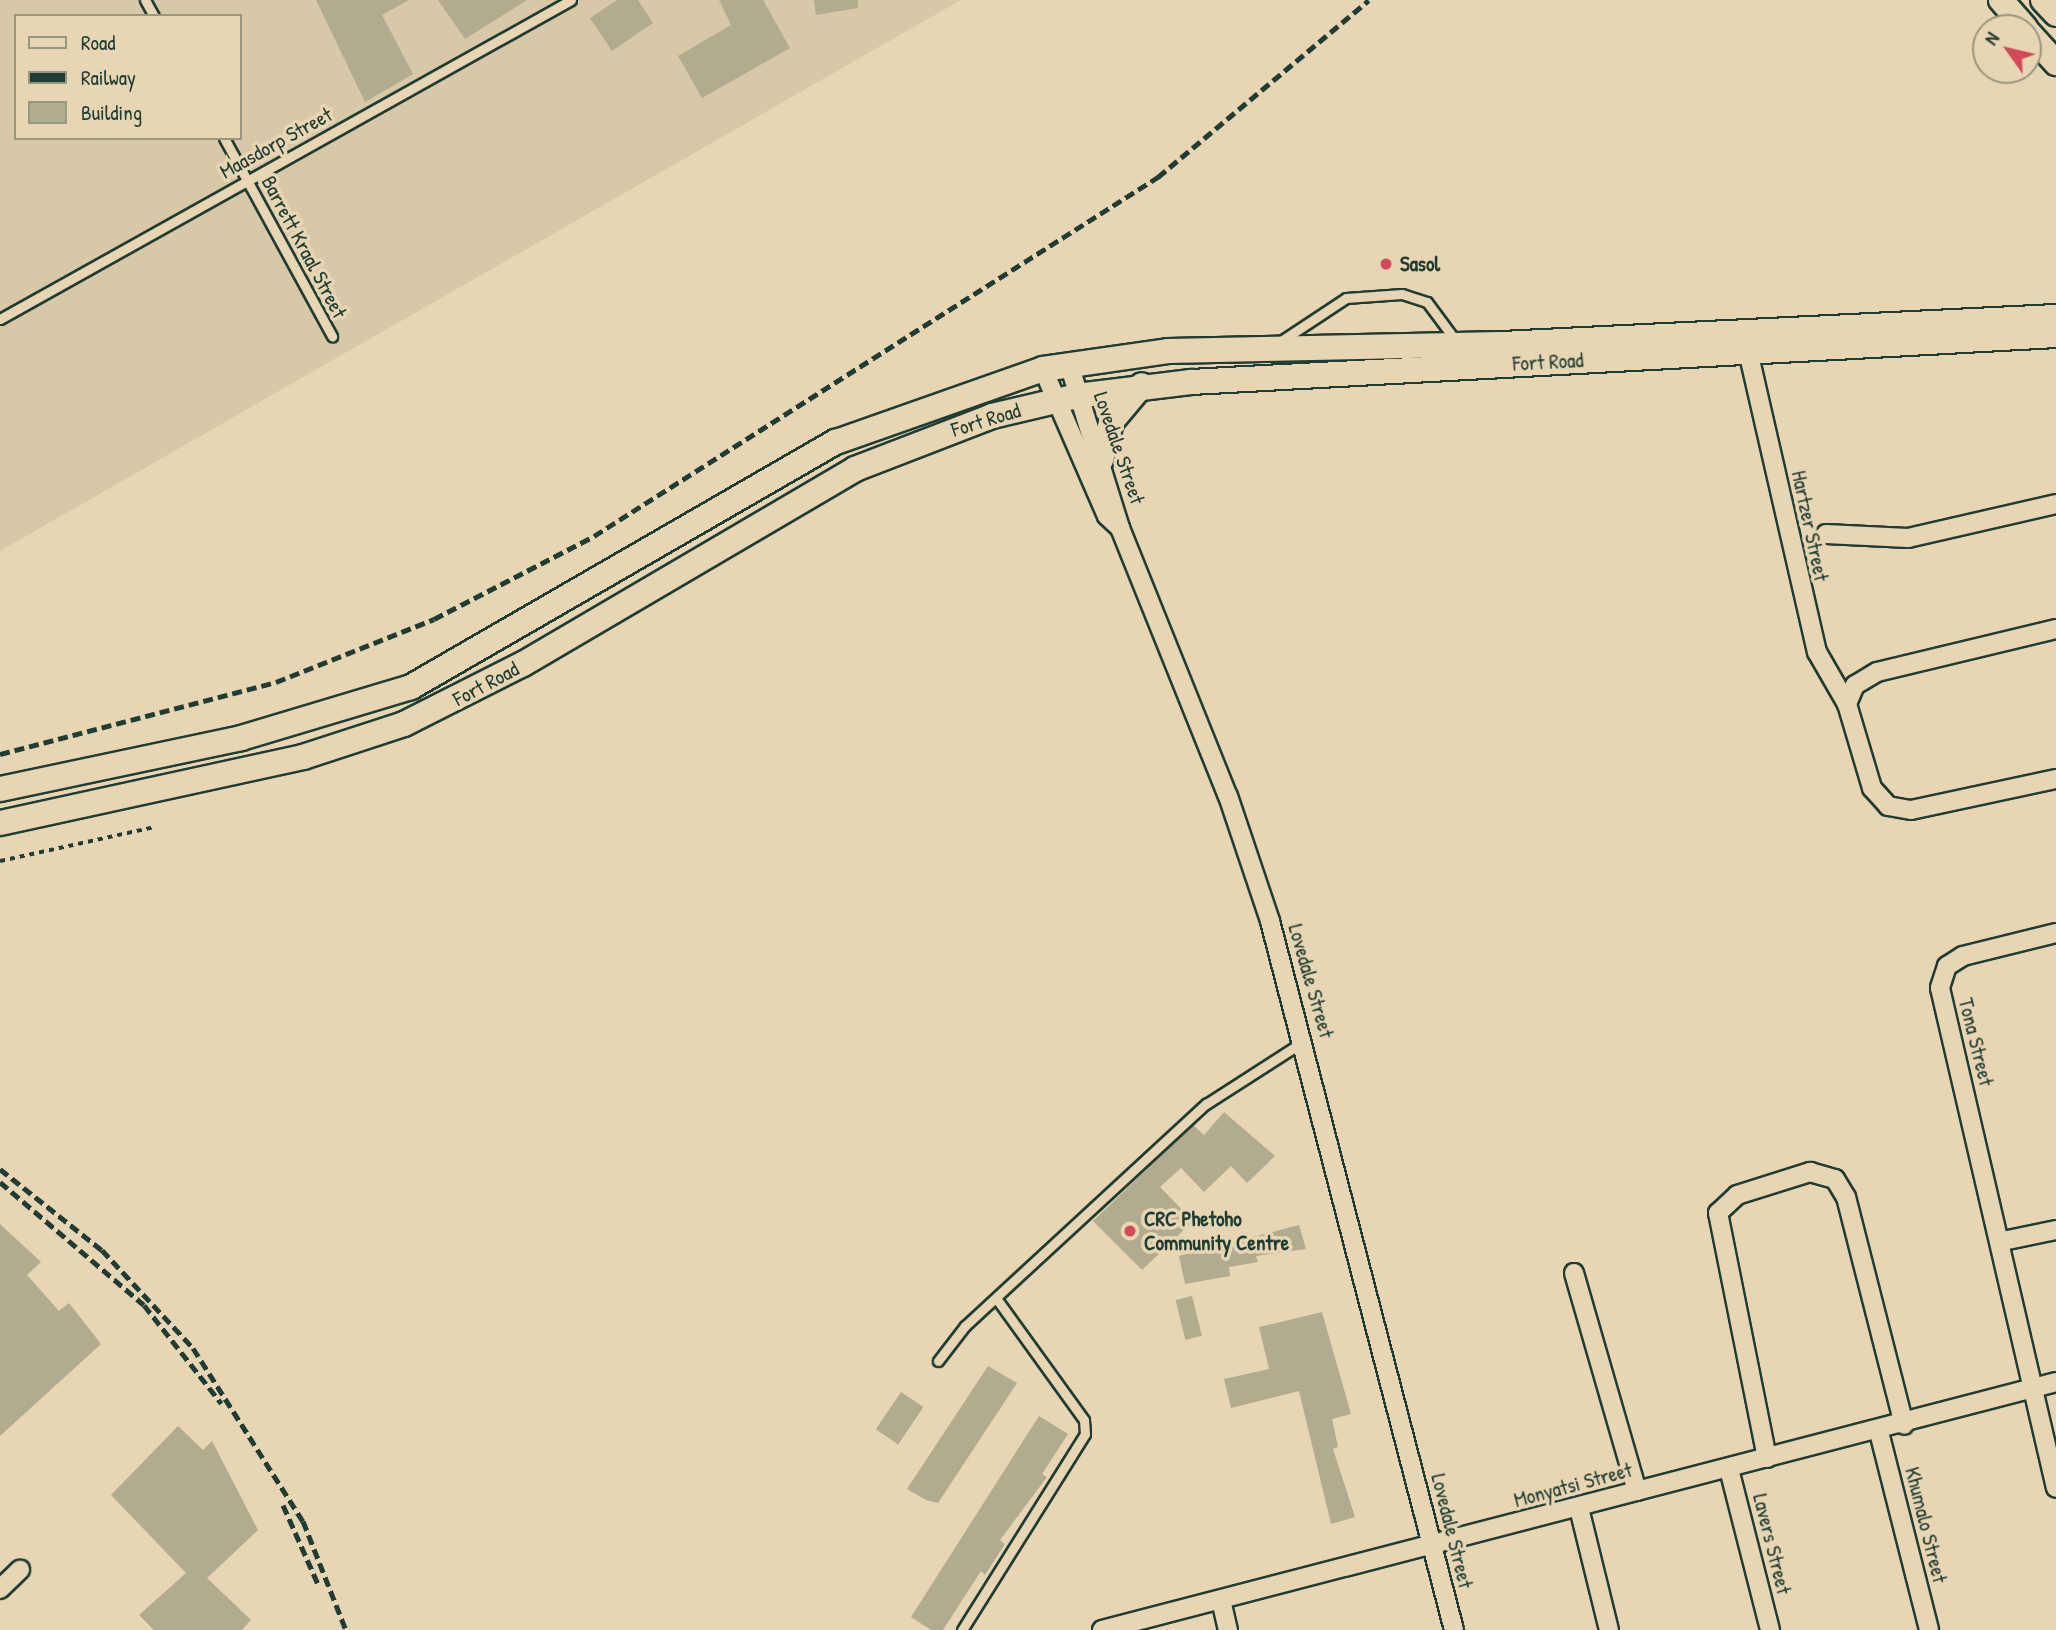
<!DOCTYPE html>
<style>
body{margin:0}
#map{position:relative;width:2056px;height:1630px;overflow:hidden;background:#e8d5b3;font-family:"Patrick Hand",sans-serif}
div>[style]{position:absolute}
.built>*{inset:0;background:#d8c8a8}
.building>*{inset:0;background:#b1ab90;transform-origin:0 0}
.path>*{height:3.5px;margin-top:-1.75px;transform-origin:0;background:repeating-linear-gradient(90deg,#1f3d34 0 5px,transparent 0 10px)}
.roads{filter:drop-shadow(2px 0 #1f3d34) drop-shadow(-2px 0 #1f3d34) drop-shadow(0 2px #1f3d34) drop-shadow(0 -2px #1f3d34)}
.service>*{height:9px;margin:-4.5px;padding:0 4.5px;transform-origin:4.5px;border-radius:4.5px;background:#e8d5b3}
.minor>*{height:18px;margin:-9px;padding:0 9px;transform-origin:9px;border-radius:9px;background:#e8d5b3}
.secondary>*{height:24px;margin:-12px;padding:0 12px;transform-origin:12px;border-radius:12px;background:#e8d5b3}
.rail>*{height:5px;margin-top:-2.5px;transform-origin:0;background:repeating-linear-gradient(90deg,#1f3d34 0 10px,transparent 0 15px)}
.dots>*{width:19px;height:19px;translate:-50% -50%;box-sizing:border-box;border:4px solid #e8d5b3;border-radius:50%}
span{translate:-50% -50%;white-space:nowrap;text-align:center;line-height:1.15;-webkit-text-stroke:7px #e8d5b3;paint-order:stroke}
.street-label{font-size:21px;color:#1f3d34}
.poi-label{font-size:21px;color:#1f3d34;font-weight:700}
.left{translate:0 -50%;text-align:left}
.legend{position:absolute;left:14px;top:14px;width:228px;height:126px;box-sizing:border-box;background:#e8d5b3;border:2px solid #989880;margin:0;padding:9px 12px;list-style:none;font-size:21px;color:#1f3d34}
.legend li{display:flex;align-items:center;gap:14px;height:35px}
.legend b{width:35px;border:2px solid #989880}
.north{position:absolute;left:1972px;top:14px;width:70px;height:70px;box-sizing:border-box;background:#e8d5b3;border:2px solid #989880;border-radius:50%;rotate:304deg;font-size:19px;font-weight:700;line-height:28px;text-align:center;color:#1f3d34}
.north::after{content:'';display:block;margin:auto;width:24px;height:32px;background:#d1495b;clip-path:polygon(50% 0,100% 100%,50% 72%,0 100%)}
</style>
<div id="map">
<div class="built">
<i style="clip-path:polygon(evenodd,0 0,961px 0,0 551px,0 0,16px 16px,240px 16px,240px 138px,16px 138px,16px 16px)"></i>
</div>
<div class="building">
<i style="clip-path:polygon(316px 0,409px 0,382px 15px,413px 74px,365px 102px)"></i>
<i style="clip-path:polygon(438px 0,527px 0,465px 39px)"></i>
<i style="clip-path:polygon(617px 0,638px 0,653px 23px,612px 51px,590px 18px)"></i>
<i style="clip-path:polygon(719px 0,763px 0,790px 48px,702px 98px,678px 56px,731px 25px)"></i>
<i style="clip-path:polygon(814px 0,858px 0,858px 8px,816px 15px)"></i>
<i style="clip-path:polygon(1224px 1112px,1275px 1156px,1247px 1183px,1231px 1166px,1204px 1192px,1181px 1168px,1160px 1187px,1193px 1221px,1142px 1270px,1093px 1221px,1193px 1125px,1204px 1135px)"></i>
<i style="clip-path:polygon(0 1224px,41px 1262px,27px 1275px,59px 1311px,69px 1303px,101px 1344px,0 1436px)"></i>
<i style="clip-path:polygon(1299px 1225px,1306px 1249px,1256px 1256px,1258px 1262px,1229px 1267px,1230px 1276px,1185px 1284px,1179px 1256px)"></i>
<i style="left:1192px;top:1296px;width:41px;height:17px;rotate:76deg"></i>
<i style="clip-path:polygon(1322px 1312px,1351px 1414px,1332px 1419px,1338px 1447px,1333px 1449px,1355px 1517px,1331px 1524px,1299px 1391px,1231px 1408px,1224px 1379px,1269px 1369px,1259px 1327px)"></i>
<i style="clip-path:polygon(988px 1366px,1017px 1383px,938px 1503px,926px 1500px,907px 1489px)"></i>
<i style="left:901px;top:1392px;width:27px;height:45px;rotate:34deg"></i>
<i style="clip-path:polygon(1039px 1416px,1068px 1434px,1042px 1474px,1047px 1477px,1000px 1540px,1005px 1544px,985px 1575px,981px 1571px,943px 1630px,931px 1630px,911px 1617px)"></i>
<i style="clip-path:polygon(178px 1426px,203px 1450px,212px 1441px,258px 1530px,207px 1578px,251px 1620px,242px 1630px,154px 1630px,139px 1615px,186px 1573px,111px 1495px)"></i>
</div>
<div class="path">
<i style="left:0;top:861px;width:159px;rotate:-12.4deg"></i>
</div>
<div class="roads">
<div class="service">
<i style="left:145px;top:0;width:18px;rotate:61deg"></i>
<i style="left:224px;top:138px;width:226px;rotate:61.4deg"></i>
<i style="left:0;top:319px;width:654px;rotate:-29.19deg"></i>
<i style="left:1281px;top:341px;width:78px;rotate:-33.5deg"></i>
<i style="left:1346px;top:298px;width:56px;rotate:-4.1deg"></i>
<i style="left:1402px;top:294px;width:26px;rotate:18deg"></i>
<i style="left:1427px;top:302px;width:49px;rotate:53.4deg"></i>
<i style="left:938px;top:1361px;width:44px;rotate:-52.4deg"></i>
<i style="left:965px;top:1326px;width:328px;rotate:-42.7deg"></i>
<i style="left:1206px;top:1104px;width:117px;rotate:-32.7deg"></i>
<i style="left:962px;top:1630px;width:231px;rotate:-57.9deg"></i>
<i style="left:1085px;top:1434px;width:14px;rotate:-94deg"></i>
<i style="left:1084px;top:1420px;width:150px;rotate:-125.8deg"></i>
</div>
<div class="minor">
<i style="left:1748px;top:351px;width:309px;rotate:77.1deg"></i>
<i style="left:1817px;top:652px;width:60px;rotate:60deg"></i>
<i style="left:1069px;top:364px;width:172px;rotate:72.7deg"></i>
<i style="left:1120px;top:528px;width:289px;rotate:68.1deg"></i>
<i style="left:1228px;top:796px;width:132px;rotate:71.4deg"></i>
<i style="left:1270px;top:921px;width:732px;rotate:75.45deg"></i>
<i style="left:1043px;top:369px;width:160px;rotate:66.5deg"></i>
<i style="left:1107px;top:516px;width:18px;rotate:43deg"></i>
<i style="left:1826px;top:534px;width:82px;rotate:2.8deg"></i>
<i style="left:1908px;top:538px;width:152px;rotate:-12.9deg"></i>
<i style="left:2056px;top:629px;width:184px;rotate:166.5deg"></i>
<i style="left:1877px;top:672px;width:26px;rotate:149deg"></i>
<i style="left:1855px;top:685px;width:21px;rotate:113deg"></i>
<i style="left:1847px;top:704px;width:88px;rotate:73.4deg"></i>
<i style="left:1872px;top:788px;width:24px;rotate:48deg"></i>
<i style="left:1888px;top:806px;width:23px;rotate:10deg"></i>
<i style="left:1911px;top:810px;width:148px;rotate:-12.1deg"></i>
<i style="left:2056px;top:933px;width:96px;rotate:166.1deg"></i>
<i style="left:1963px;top:956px;width:19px;rotate:148deg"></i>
<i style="left:1947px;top:966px;width:23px;rotate:108deg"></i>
<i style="left:1940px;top:988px;width:513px;rotate:76.94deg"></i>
<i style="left:2003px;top:1241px;width:54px;rotate:-11.7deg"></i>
<i style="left:1574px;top:1273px;width:227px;rotate:73.9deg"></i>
<i style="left:1879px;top:1432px;width:204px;rotate:75.8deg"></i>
<i style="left:1767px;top:1458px;width:250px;rotate:-101.3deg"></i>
<i style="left:1718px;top:1213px;width:26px;rotate:-43deg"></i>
<i style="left:1737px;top:1195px;width:77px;rotate:-17.5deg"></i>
<i style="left:1810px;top:1172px;width:26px;rotate:16deg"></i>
<i style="left:1835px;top:1179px;width:21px;rotate:59deg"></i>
<i style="left:1846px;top:1197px;width:235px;rotate:75.7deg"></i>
<i style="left:1729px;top:1469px;width:166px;rotate:75.7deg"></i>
<i style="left:1579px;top:1508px;width:126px;rotate:76.2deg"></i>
<i style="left:0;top:1589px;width:28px;rotate:-44deg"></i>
<i style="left:1221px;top:1600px;width:31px;rotate:77deg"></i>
<i style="left:1102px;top:1630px;width:986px;rotate:-14.57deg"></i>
</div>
<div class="secondary">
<i style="left:2001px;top:0;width:37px;rotate:49deg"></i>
<i style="left:2043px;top:0;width:19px;rotate:47deg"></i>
<i style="left:2028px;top:32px;width:42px;rotate:47.9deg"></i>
<i style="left:1101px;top:460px;width:39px;rotate:-75deg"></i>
<i style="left:1111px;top:422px;width:48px;rotate:-50deg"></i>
<i style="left:0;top:789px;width:246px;rotate:-11.9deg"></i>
<i style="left:241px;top:738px;width:177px;rotate:-16.7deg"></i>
<i style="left:411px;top:687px;width:491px;rotate:-30deg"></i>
<i style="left:836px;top:442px;width:219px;rotate:-19.4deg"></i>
<i style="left:1043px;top:369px;width:126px;rotate:-8.2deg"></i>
<i style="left:1168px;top:351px;width:334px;rotate:-1.2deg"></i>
<i style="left:1502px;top:344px;width:555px;rotate:-2.79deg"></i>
<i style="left:0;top:823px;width:310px;rotate:-12.3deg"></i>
<i style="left:303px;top:757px;width:106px;rotate:-18.1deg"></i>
<i style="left:404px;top:724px;width:133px;rotate:-26.8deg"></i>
<i style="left:523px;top:664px;width:385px;rotate:-30.4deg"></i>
<i style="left:855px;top:469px;width:147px;rotate:-21.1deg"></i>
<i style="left:992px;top:416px;width:87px;rotate:-13.2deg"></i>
<i style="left:1077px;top:396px;width:115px;rotate:-7deg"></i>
<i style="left:1191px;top:382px;width:866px;rotate:-3.11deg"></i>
</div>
</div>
<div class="rail">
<i style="left:0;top:754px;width:285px;rotate:-14.6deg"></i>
<i style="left:276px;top:682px;width:170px;rotate:-21.7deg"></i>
<i style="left:434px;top:619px;width:180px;rotate:-27.4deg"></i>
<i style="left:594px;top:536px;width:669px;rotate:-32.48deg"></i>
<i style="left:1158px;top:177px;width:275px;rotate:-40deg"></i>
<i style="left:0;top:1169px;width:130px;rotate:38.5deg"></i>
<i style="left:102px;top:1250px;width:134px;rotate:47.1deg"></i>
<i style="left:193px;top:1348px;width:205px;rotate:57.6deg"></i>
<i style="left:303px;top:1521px;width:117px;rotate:68.5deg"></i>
<i style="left:0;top:1182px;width:189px;rotate:40.5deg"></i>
<i style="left:144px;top:1305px;width:125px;rotate:51.8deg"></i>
<i style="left:283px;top:1505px;width:86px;rotate:66.1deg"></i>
</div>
<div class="dots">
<i style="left:1386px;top:264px;background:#d1495b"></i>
<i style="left:1130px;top:1231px;background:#d1495b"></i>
</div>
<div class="street-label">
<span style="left:276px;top:143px;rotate:-29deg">Maasdorp Street</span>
<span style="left:304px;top:247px;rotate:62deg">Barrett Kraal Street</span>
<span style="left:1548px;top:362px;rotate:-3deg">Fort Road</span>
<span style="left:986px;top:420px;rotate:-17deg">Fort Road</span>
<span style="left:1119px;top:448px;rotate:71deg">Lovedale Street</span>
<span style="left:1810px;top:526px;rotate:78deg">Hartzer Street</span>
<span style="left:486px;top:684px;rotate:-28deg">Fort Road</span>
<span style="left:1311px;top:981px;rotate:74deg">Lovedale Street</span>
<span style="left:1976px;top:1042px;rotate:76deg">Tona Street</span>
<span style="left:1573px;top:1485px;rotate:-15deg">Monyatsi Street</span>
<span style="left:1926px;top:1525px;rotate:76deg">Khumalo Street</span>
<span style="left:1452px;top:1531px;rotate:76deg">Lovedale Street</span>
<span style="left:1772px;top:1544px;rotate:76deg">Lavers Street</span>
</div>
<div class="poi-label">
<span class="left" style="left:1400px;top:264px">Sasol</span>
<span class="left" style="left:1144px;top:1231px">CRC Phetoho<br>Community Centre</span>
</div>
<ul class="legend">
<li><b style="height:9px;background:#e8d5b3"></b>Road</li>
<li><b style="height:9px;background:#1f3d34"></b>Railway</li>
<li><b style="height:19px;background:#b1ab90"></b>Building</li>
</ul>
<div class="north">N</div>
</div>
